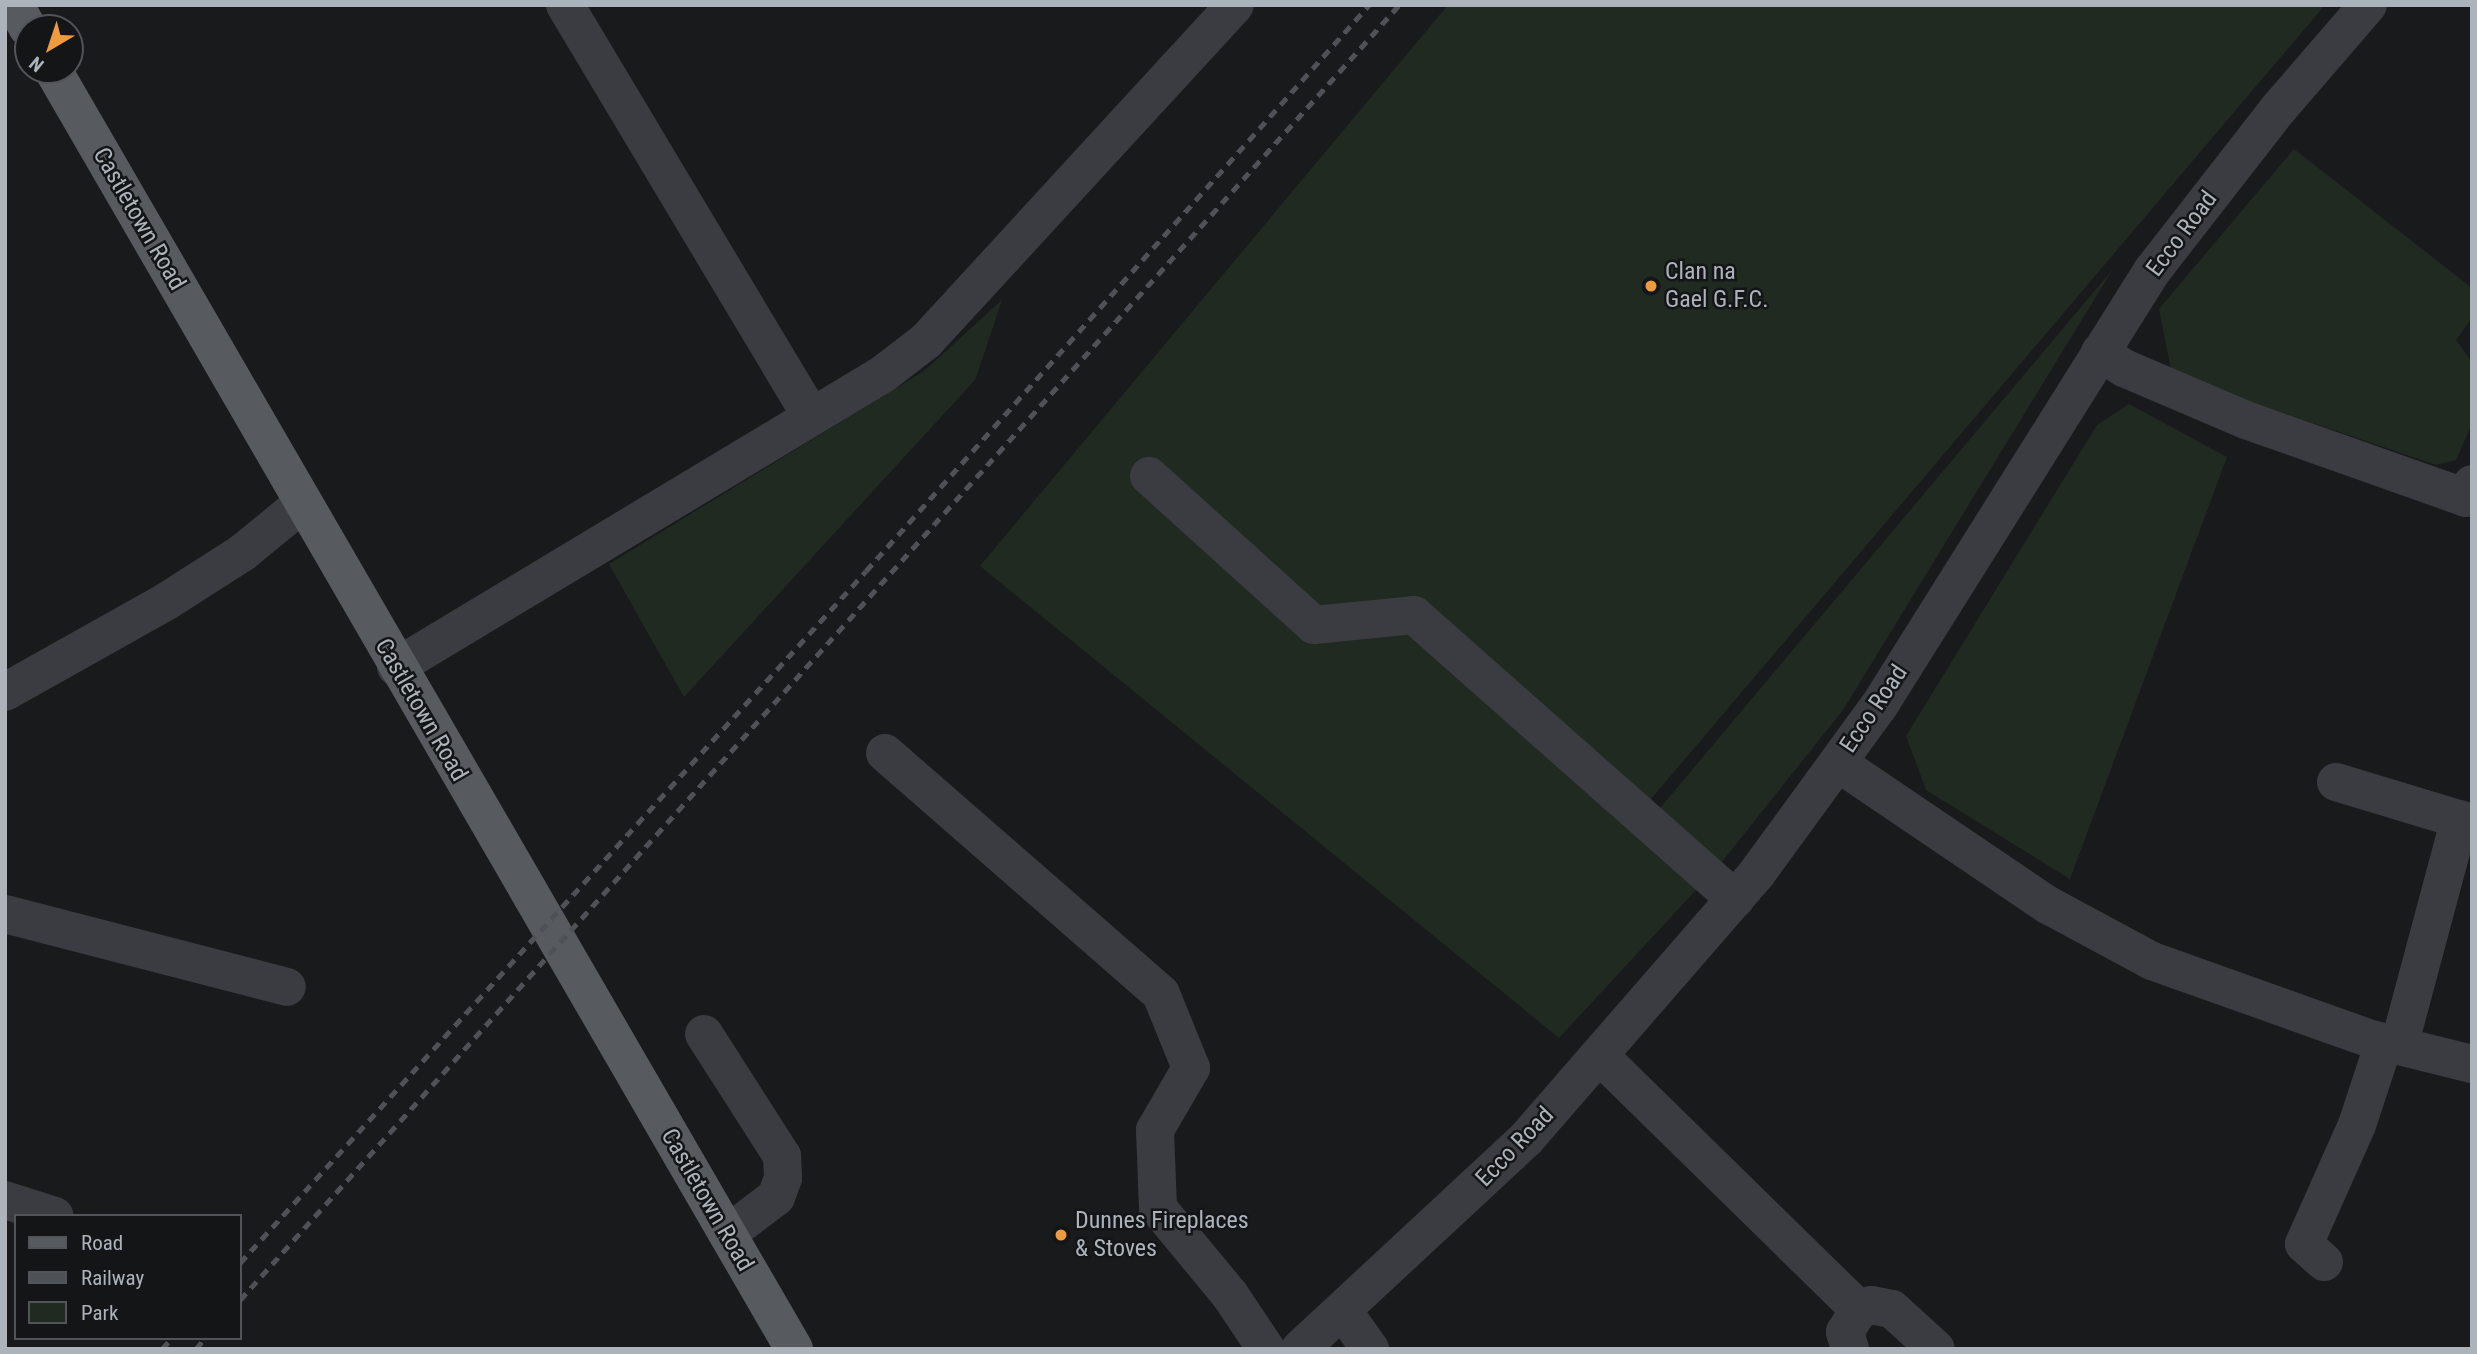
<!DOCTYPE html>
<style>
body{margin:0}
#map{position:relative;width:2477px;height:1354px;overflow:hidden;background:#191a1c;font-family:"Roboto Condensed",sans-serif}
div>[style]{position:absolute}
.green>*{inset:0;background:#212a21}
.minor>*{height:38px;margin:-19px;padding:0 19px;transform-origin:19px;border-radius:19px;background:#3b3c41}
.major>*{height:38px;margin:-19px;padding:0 19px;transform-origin:19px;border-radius:19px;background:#575a5f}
.rail>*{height:5px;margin-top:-2.5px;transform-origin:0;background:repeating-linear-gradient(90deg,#4e5156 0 9px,transparent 0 16px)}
.dots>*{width:19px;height:19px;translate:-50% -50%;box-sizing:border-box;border:4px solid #141517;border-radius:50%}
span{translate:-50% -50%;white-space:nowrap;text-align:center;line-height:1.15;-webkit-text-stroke:5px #141517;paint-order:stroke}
.street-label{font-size:24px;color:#acb3bb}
.poi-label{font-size:24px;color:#acb3bb}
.left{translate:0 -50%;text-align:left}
.frame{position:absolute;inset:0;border:7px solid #acb3bb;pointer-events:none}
.legend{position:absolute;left:14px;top:1214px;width:228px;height:126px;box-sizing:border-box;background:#141517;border:2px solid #515459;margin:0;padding:9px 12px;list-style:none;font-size:21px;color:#acb3bb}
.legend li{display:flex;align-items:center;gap:14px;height:35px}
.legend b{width:35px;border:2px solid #515459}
.north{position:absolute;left:14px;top:14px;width:70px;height:70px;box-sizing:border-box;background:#141517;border:2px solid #515459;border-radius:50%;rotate:219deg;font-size:19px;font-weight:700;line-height:28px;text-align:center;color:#acb3bb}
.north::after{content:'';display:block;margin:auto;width:24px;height:32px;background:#ee9a3f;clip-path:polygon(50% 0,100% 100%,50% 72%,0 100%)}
</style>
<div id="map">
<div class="green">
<i style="clip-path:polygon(1448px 5px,2325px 5px,1651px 799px,1660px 808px,2113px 269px,1843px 710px,1721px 863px,1559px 1038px,980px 566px)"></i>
<i style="clip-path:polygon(2294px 149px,2472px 288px,2472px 318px,2456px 340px,2472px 362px,2472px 424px,2456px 460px,2436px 465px,2172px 375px,2159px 309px)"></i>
<i style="clip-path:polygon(1002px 300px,975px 380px,684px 697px,609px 564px,924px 371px)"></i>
<i style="clip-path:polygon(2129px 404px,2227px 457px,2070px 879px,1926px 790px,1906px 736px,2097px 425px)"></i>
</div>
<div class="minor">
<i style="left:565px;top:5px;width:480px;rotate:59.1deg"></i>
<i style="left:2100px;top:352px;width:29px;rotate:34deg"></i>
<i style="left:2124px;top:368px;width:133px;rotate:23.1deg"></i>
<i style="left:2246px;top:420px;width:233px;rotate:19.5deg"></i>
<i style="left:2466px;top:498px;width:15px;rotate:-67deg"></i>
<i style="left:1149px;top:476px;width:222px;rotate:42.1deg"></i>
<i style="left:1314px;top:625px;width:100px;rotate:-5.7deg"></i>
<i style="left:1414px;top:615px;width:429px;rotate:41.5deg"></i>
<i style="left:396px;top:667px;width:568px;rotate:-31.03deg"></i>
<i style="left:883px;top:374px;width:54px;rotate:-37.5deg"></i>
<i style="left:926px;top:341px;width:456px;rotate:-47.4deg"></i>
<i style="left:5px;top:692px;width:186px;rotate:-29.3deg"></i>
<i style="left:167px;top:601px;width:89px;rotate:-32.6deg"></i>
<i style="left:242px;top:553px;width:79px;rotate:-39.3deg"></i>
<i style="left:885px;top:753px;width:366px;rotate:41.1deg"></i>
<i style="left:1161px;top:994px;width:80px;rotate:67.9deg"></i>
<i style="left:1191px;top:1068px;width:72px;rotate:120.1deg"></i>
<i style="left:1155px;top:1130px;width:78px;rotate:87.8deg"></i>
<i style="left:1158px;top:1208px;width:113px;rotate:50.4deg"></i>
<i style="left:1230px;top:1295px;width:65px;rotate:56.3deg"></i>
<i style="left:1838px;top:763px;width:254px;rotate:34.1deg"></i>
<i style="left:2048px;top:905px;width:118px;rotate:28.3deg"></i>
<i style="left:2152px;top:961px;width:232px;rotate:19.6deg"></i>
<i style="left:2371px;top:1039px;width:104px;rotate:13.9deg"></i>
<i style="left:2336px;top:782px;width:142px;rotate:16.8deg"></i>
<i style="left:5px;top:914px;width:291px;rotate:14.5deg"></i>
<i style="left:704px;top:1034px;width:145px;rotate:57.4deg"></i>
<i style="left:782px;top:1156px;width:22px;rotate:87deg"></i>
<i style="left:783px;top:1178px;width:20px;rotate:110deg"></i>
<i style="left:776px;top:1197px;width:61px;rotate:142.9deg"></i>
<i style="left:2399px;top:1046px;width:235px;rotate:-75deg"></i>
<i style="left:1599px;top:1055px;width:364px;rotate:44.4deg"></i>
<i style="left:5px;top:1200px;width:52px;rotate:17.7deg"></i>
<i style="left:2324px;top:1262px;width:27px;rotate:-138deg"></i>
<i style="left:2304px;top:1244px;width:130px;rotate:-66deg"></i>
<i style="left:2357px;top:1125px;width:86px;rotate:-71.8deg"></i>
<i style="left:1343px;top:1311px;width:47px;rotate:54.6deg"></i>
<i style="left:1300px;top:1349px;width:309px;rotate:-42.9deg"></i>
<i style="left:1526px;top:1139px;width:352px;rotate:-49deg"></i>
<i style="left:1757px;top:873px;width:207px;rotate:-53.9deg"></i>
<i style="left:1879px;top:706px;width:514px;rotate:-57.89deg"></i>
<i style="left:2152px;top:271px;width:207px;rotate:-52.1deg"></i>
<i style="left:2279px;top:108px;width:136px;rotate:-49.2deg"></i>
<i style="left:1850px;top:1349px;width:18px;rotate:-106deg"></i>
<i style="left:1845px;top:1332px;width:26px;rotate:-58deg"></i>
<i style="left:1859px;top:1310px;width:13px;rotate:-23deg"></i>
<i style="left:1871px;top:1305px;width:21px;rotate:11deg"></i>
<i style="left:1892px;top:1309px;width:59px;rotate:42.3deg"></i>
</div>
<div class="major">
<i style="left:15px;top:5px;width:26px;rotate:61deg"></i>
<i style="left:53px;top:70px;width:1478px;rotate:59.91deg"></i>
</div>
<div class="rail">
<i style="left:240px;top:1263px;width:933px;rotate:-47.87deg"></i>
<i style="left:866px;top:571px;width:757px;rotate:-48.37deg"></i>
<i style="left:240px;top:1300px;width:1738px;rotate:-48.17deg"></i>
<i style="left:162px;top:1349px;width:15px;rotate:-48deg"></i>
<i style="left:196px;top:1349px;width:14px;rotate:-51deg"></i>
</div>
<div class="dots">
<i style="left:1651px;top:286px;background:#ee9a3f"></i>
<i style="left:1061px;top:1235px;background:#ee9a3f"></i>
</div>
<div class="street-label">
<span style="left:139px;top:219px;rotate:60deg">Castletown Road</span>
<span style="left:2182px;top:234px;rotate:-53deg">Ecco Road</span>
<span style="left:1874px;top:709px;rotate:-56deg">Ecco Road</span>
<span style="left:421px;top:710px;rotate:60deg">Castletown Road</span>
<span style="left:1515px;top:1147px;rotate:-46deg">Ecco Road</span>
<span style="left:707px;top:1200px;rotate:60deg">Castletown Road</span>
</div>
<div class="poi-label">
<span class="left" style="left:1665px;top:286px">Clan na<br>Gael G.F.C.</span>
<span class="left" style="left:1075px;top:1235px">Dunnes Fireplaces<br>&amp; Stoves</span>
</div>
<div class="frame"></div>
<ul class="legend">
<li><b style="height:9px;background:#575a5f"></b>Road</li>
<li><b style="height:9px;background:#4e5156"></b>Railway</li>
<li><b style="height:19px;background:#212a21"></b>Park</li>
</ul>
<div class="north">N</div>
</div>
